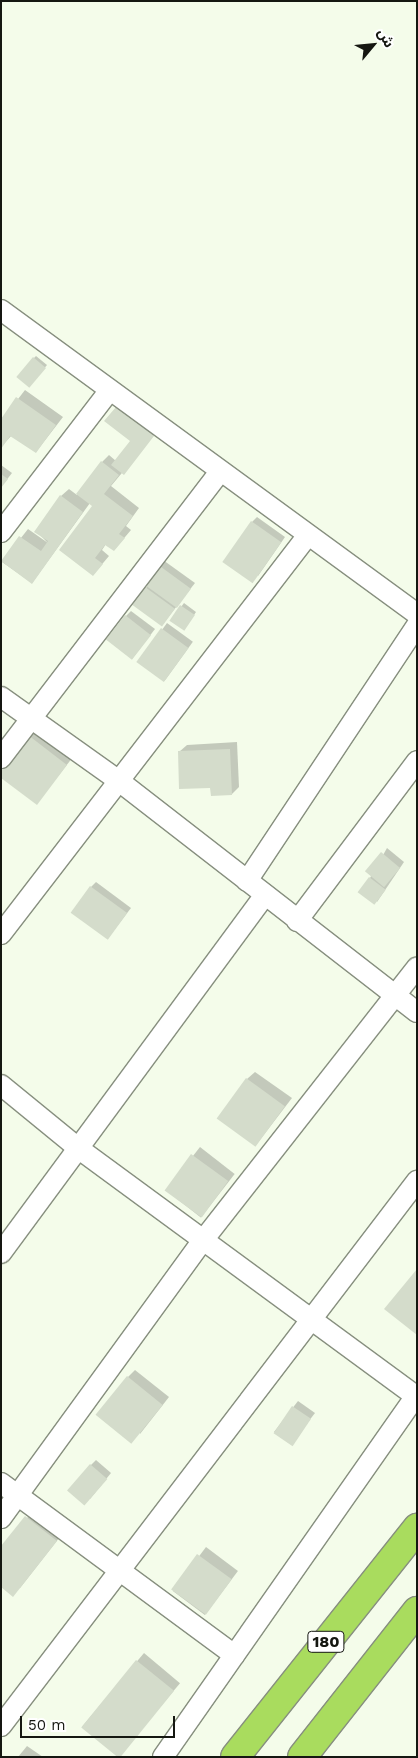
<!DOCTYPE html>
<meta charset="utf-8">
<style>
body{margin:0}
#map{position:relative;width:418px;height:1758px;overflow:hidden;background:#f4fcea;font-family:"Work Sans","Noto Sans Arabic",sans-serif}
div>[style]{position:absolute}
.shadow>*{inset:0;background:#0003;transform-origin:0 0}
.building>*{inset:0;background:#d4dccb;transform-origin:0 0}
.roads{filter:drop-shadow(1px 0 #878f7f) drop-shadow(-1px 0 #878f7f) drop-shadow(0 1px #878f7f) drop-shadow(0 -1px #878f7f)}
.street>*{height:20px;margin:-10px;padding:0 10px;transform-origin:10px;border-radius:10px;background:#fff}
.highway>*{height:28px;margin:-14px;padding:0 14px;transform-origin:14px;border-radius:14px;background:#a9dc5e}
span{translate:-50% -50%;white-space:nowrap;text-align:center;line-height:1.15;-webkit-text-stroke:4px #fff;paint-order:stroke}
.shield-label span{padding:1px 4px;background:#fff;border:1px solid;border-radius:4px;-webkit-text-stroke-width:0}
.shield-label{font-size:16px;color:#151711;font-weight:700}
.frame{position:absolute;inset:0;border:2px solid #151711;pointer-events:none}
.north{position:absolute;left:348px;top:20px;width:50px;height:50px;-webkit-text-stroke:4px #fff;paint-order:stroke;rotate:62deg;font-size:14px;font-weight:700;line-height:20px;text-align:center;color:#151711}
.north::after{content:'';display:block;margin:auto;width:18px;height:22px;background:#151711;clip-path:polygon(50% 0,100% 100%,50% 72%,0 100%)}
.scale{position:absolute;left:20px;top:1716px;width:155px;height:22px;box-sizing:border-box;border:2px solid #151711;border-top:0;padding-left:6px;font-size:15px;line-height:18px;white-space:nowrap;color:#151711;-webkit-text-stroke:4px #fff;paint-order:stroke}
</style>
<div id="map">
<div class="shadow">
<i style="clip-path:polygon(36px 356px,47px 365px,32px 383px,34px 358px)"></i>
<i style="clip-path:polygon(25px 390px,63px 417px,36px 452px,12px 435px,2px 446px,1px 421px)"></i>
<i style="clip-path:polygon(122px 402px,158px 430px,111px 486px,139px 508px,126px 526px,131px 530px,114px 550px,106px 544px,102px 550px,109px 556px,93px 575px,94px 506px,90px 503px,32px 583px,2px 562px,28px 529px,48px 543px,36px 531px,61px 496px,69px 489px,77px 495px,102px 462px,109px 455px,116px 461px,132px 440px,117px 408px)"></i>
<i style="clip-path:polygon(1px 465px,12px 473px,1px 487px)"></i>
<i style="clip-path:polygon(257px 517px,285px 537px,258px 576px,252px 522px)"></i>
<i style="clip-path:polygon(163px 560px,195px 583px,162px 625px,146px 588px)"></i>
<i style="clip-path:polygon(184px 603px,196px 612px,186px 627px,171px 620px)"></i>
<i style="clip-path:polygon(131px 611px,155px 629px,132px 659px,126px 616px)"></i>
<i style="left:167px;top:623px;width:32px;height:48px;rotate:36deg"></i>
<i style="clip-path:polygon(36px 729px,73px 757px,37px 803px,29px 736px)"></i>
<i style="clip-path:polygon(237px 742px,239px 787px,232px 794px,211px 787px,179px 752px,187px 745px)"></i>
<i style="clip-path:polygon(387px 848px,404px 862px,377px 902px,370px 878px)"></i>
<i style="clip-path:polygon(96px 882px,131px 908px,108px 938px,91px 887px)"></i>
<i style="clip-path:polygon(255px 1072px,292px 1098px,256px 1145px,247px 1079px)"></i>
<i style="left:200px;top:1147px;width:44px;height:55px;rotate:38deg"></i>
<i style="clip-path:polygon(135px 1370px,169px 1397px,140px 1434px,128px 1377px)"></i>
<i style="clip-path:polygon(298px 1401px,315px 1413px,295px 1439px,274px 1432px)"></i>
<i style="clip-path:polygon(96px 1460px,111px 1473px,90px 1499px,91px 1465px)"></i>
<i style="clip-path:polygon(34px 1510px,63px 1533px,20px 1588px,1px 1548px)"></i>
<i style="left:206px;top:1547px;width:40px;height:55px;rotate:37deg"></i>
<i style="left:144px;top:1653px;width:47px;height:96px;rotate:40deg"></i>
<i style="clip-path:polygon(27px 1746px,43px 1757px,18px 1757px)"></i>
</div>
<div class="building">
<i style="left:33px;top:357px;width:17px;height:26px;rotate:40deg"></i>
<i style="clip-path:polygon(16px 397px,56px 425px,36px 453px,10px 436px,1px 449px,1px 419px)"></i>
<i style="clip-path:polygon(116px 407px,154px 436px,124px 475px,111px 465px,130px 441px,104px 421px)"></i>
<i style="clip-path:polygon(101px 461px,119px 475px,104px 494px,133px 516px,119px 534px,125px 538px,114px 551px,105px 545px,95px 558px,103px 564px,93px 576px,59px 550px,92px 506px,76px 494px)"></i>
<i style="clip-path:polygon(1px 474px,8px 479px,1px 488px)"></i>
<i style="clip-path:polygon(60px 495px,83px 512px,32px 584px,1px 561px,19px 536px,41px 551px,48px 541px,34px 532px)"></i>
<i style="left:251px;top:521px;width:37px;height:50px;rotate:35deg"></i>
<i style="left:157px;top:564px;width:42px;height:24px;rotate:36deg"></i>
<i style="left:145px;top:587px;width:37px;height:22px;rotate:36deg"></i>
<i style="left:180px;top:605px;width:18px;height:19px;rotate:34deg"></i>
<i style="left:125px;top:615px;width:33px;height:31px;rotate:38deg"></i>
<i style="left:161px;top:628px;width:34px;height:42px;rotate:36deg"></i>
<i style="clip-path:polygon(28px 735px,67px 765px,37px 805px,1px 778px,1px 771px)"></i>
<i style="clip-path:polygon(230px 749px,232px 795px,211px 796px,210px 788px,179px 789px,178px 751px)"></i>
<i style="left:381px;top:852px;width:25px;height:25px;rotate:40deg"></i>
<i style="left:369px;top:877px;width:21px;height:19px;rotate:37deg"></i>
<i style="left:90px;top:886px;width:46px;height:33px;rotate:36deg"></i>
<i style="left:246px;top:1078px;width:48px;height:50px;rotate:36deg"></i>
<i style="left:191px;top:1154px;width:46px;height:45px;rotate:36deg"></i>
<i style="clip-path:polygon(417px 1269px,417px 1335px,384px 1309px)"></i>
<i style="left:127px;top:1376px;width:46px;height:50px;rotate:39deg"></i>
<i style="left:292px;top:1406px;width:23px;height:33px;rotate:34deg"></i>
<i style="left:90px;top:1464px;width:23px;height:35px;rotate:41deg"></i>
<i style="clip-path:polygon(25px 1516px,57px 1541px,13px 1597px,1px 1587px,1px 1546px)"></i>
<i style="left:197px;top:1554px;width:43px;height:44px;rotate:36deg"></i>
<i style="left:136px;top:1660px;width:49px;height:87px;rotate:39deg"></i>
</div>
<div class="roads">
<div class="street">
<i style="left:1px;top:310px;width:515px;rotate:36.16deg"></i>
<i style="left:1px;top:532px;width:178px;rotate:-52.5deg"></i>
<i style="left:1px;top:697px;width:145px;rotate:35.4deg"></i>
<i style="left:119px;top:781px;width:377px;rotate:37.8deg"></i>
<i style="left:1px;top:758px;width:359px;rotate:-52.6deg"></i>
<i style="left:247px;top:881px;width:307px;rotate:-56.4deg"></i>
<i style="left:297px;top:921px;width:200px;rotate:-53.1deg"></i>
<i style="left:1px;top:934px;width:503px;rotate:-52.42deg"></i>
<i style="left:1px;top:1085px;width:99px;rotate:39.3deg"></i>
<i style="left:78px;top:1148px;width:418px;rotate:36.3deg"></i>
<i style="left:1px;top:1253px;width:445px;rotate:-53.6deg"></i>
<i style="left:1px;top:1483px;width:290px;rotate:36.4deg"></i>
<i style="left:1px;top:1518px;width:345px;rotate:-54deg"></i>
<i style="left:204px;top:1239px;width:345px;rotate:-51.9deg"></i>
<i style="left:1px;top:1726px;width:686px;rotate:-52.65deg"></i>
<i style="left:163px;top:1757px;width:443px;rotate:-55deg"></i>
</div>
<div class="highway">
<i style="left:235px;top:1757px;width:293px;rotate:-51.5deg"></i>
<i style="left:302px;top:1757px;width:186px;rotate:-51.8deg"></i>
</div>
</div>
<div class="shield-label">
<span style="left:326px;top:1642px">180</span>
</div>
<div class="frame"></div>
<div class="north">ش</div>
<div class="scale">50 m</div>
</div>
